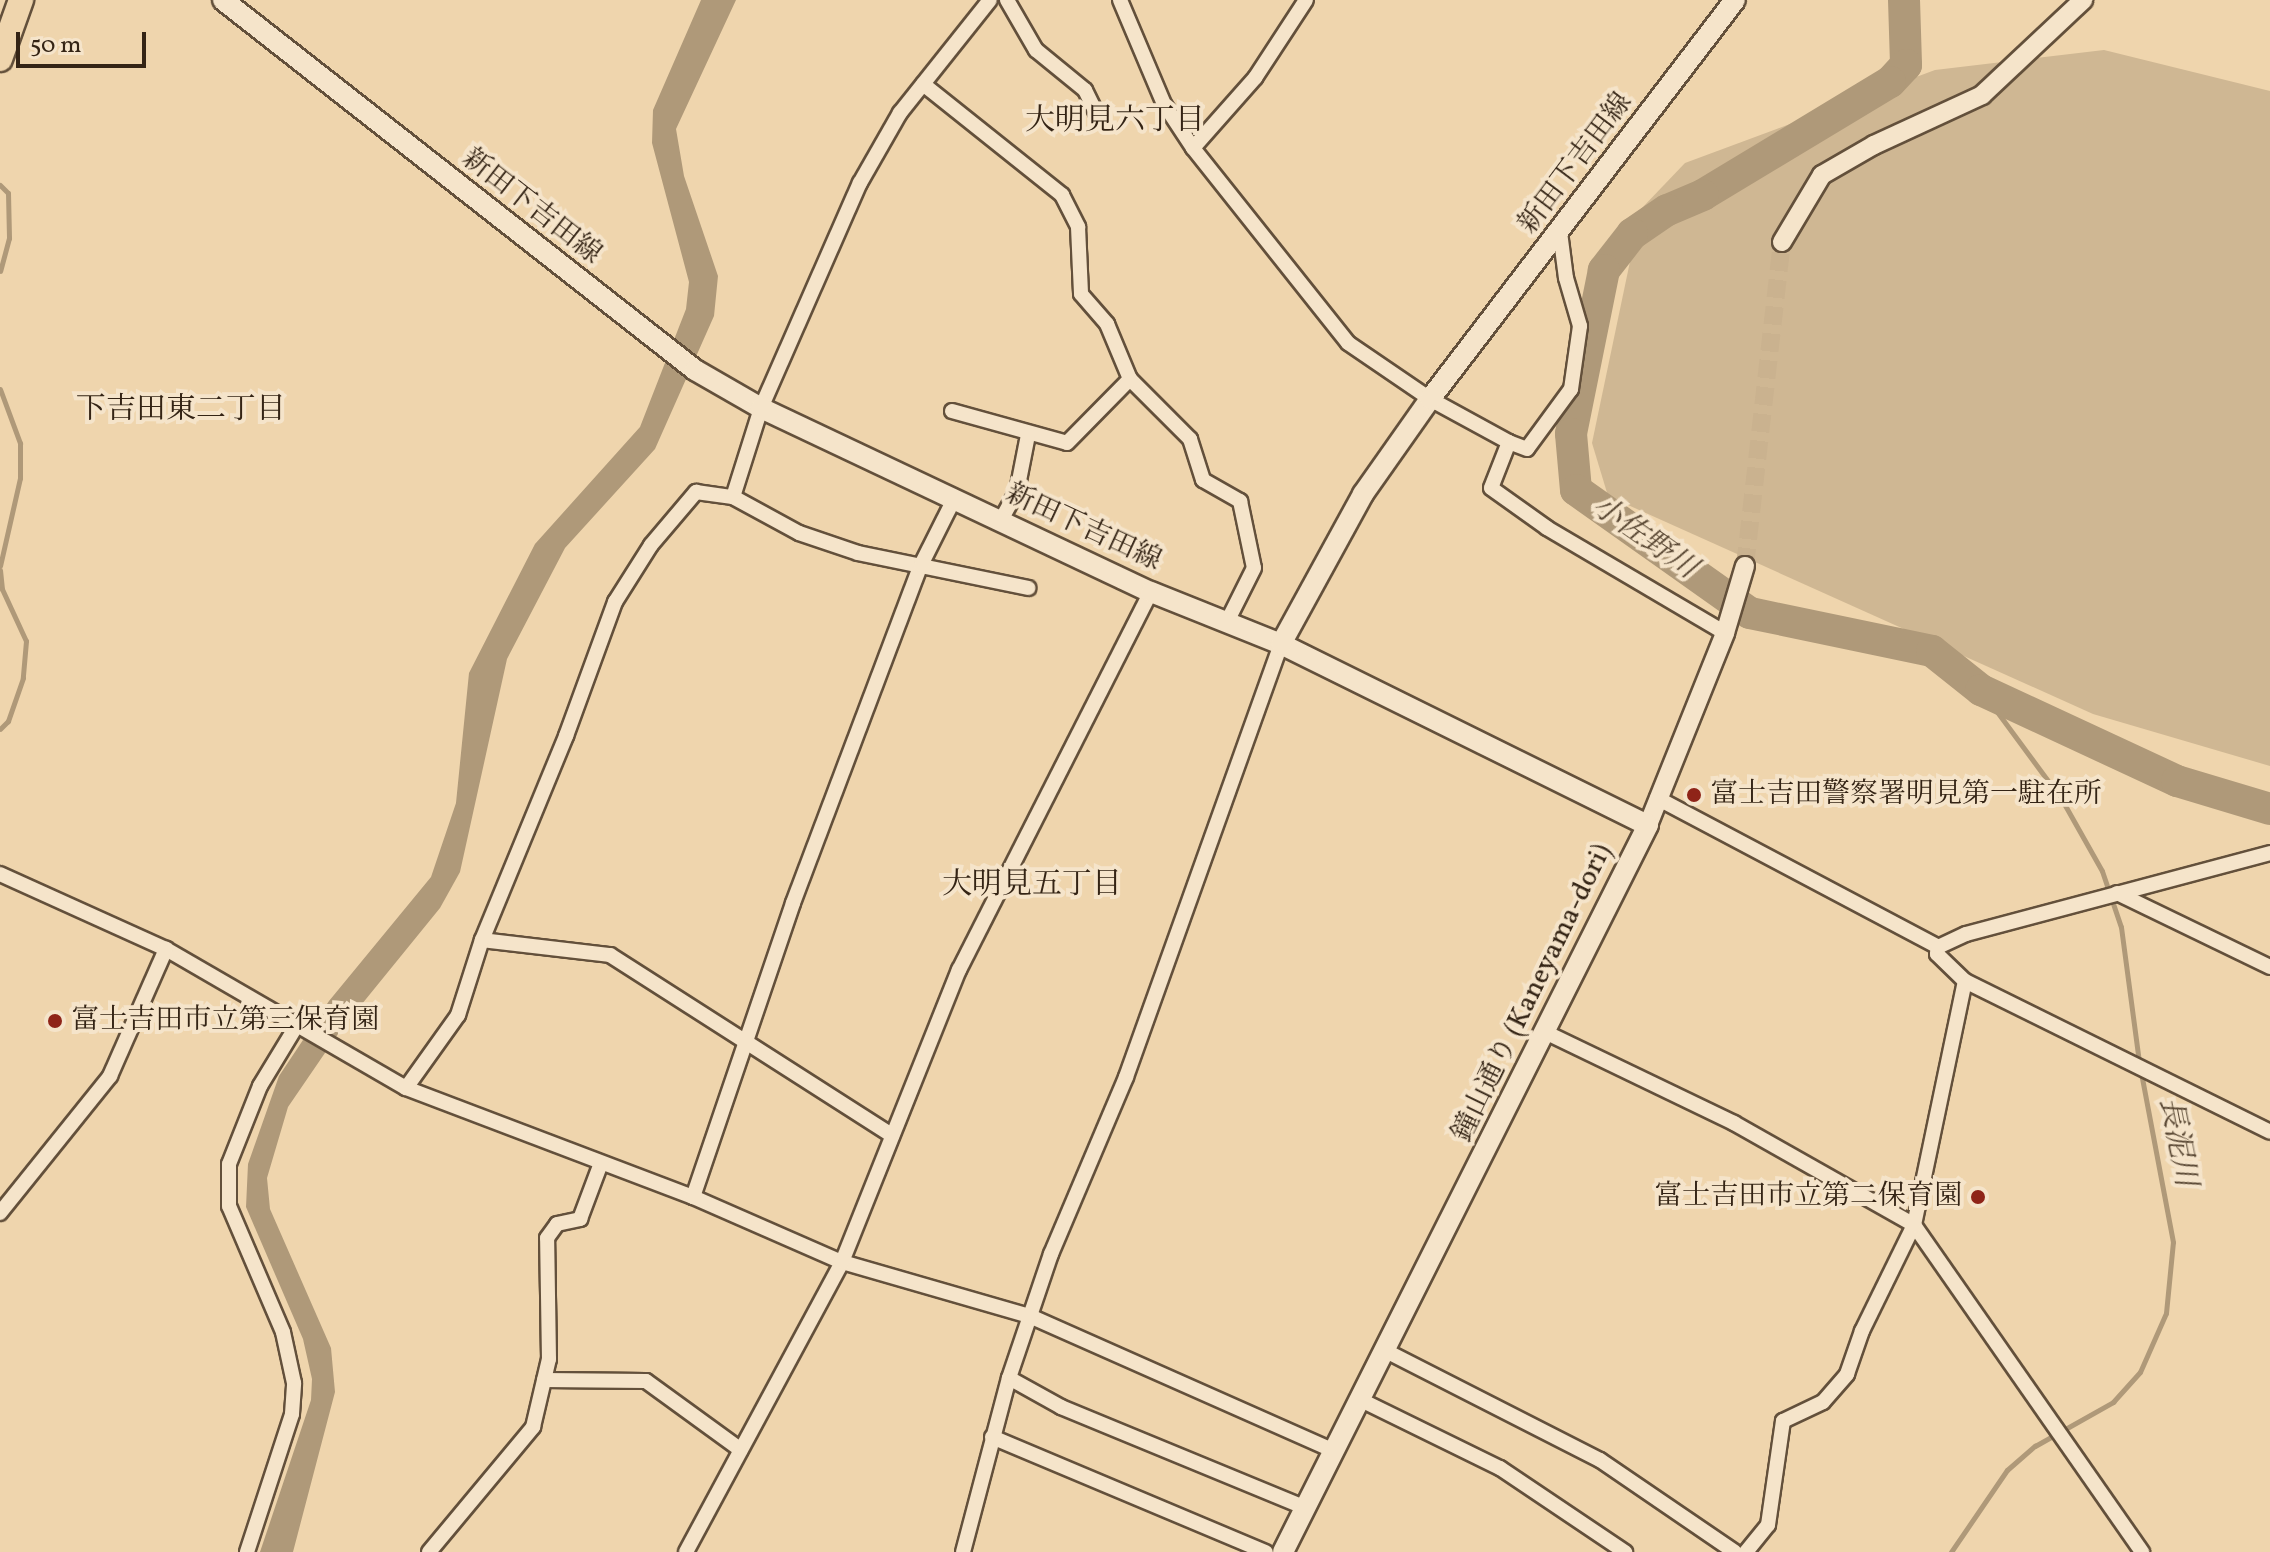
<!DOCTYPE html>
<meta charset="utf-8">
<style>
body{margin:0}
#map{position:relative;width:2270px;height:1552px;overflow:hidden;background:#efd5ad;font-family:Vollkorn,"Noto Serif JP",serif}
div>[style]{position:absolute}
.green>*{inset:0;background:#cfb793}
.water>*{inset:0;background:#af9979}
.stream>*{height:5px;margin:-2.5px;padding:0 2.5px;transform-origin:2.5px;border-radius:2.5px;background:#af9979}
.river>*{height:32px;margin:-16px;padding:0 16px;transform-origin:16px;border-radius:16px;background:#af9979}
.tertiary-tunnel>*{height:18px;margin-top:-9px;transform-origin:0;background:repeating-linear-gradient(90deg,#cab28f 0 18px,transparent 0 27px)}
.roads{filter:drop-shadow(2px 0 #63503b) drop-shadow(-2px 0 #63503b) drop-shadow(0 2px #63503b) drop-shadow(0 -2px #63503b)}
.minor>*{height:14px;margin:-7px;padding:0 7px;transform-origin:7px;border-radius:7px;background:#f5e4ca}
.tertiary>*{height:18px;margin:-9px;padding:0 9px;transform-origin:9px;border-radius:9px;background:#f5e4ca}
.secondary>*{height:20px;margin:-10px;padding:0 10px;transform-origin:10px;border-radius:10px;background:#f5e4ca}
.trunk>*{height:24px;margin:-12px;padding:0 12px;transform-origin:12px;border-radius:12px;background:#efd5ad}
.dots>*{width:22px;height:22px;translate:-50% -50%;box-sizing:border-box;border:4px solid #f5e4ca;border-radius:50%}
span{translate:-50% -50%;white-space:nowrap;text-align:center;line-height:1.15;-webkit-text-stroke:8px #f5e4ca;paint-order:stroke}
.street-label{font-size:28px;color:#342415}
.poi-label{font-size:28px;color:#342415}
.left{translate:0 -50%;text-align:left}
.right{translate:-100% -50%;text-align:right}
.neighbourhood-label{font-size:30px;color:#342415}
.water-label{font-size:30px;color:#594733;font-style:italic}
.scale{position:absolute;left:16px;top:32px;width:130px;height:36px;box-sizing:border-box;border:4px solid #342415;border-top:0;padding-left:10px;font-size:24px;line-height:28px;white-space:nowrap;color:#342415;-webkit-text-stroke:6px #f5e4ca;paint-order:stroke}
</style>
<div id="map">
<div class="green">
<i style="clip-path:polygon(2104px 50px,2270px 91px,2270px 766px,2093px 714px,1608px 496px,1592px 443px,1641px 209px,1685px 163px,1935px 70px)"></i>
</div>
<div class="water">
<i style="clip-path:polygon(701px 0,736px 0,676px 129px,684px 176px,718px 276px,714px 316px,655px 449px,565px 548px,507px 659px,460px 872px,440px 908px,340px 1031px,288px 1107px,267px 1178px,270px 1209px,331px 1348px,335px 1392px,293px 1552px,260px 1552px,311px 1400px,312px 1379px,303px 1339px,246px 1207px,248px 1164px,279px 1076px,329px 1001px,431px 877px,456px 803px,469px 673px,535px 544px,640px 427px,686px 309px,689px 282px,652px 143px,653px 110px)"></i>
</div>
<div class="stream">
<i style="left:0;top:185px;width:11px;rotate:45deg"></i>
<i style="left:8px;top:193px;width:45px;rotate:88.7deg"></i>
<i style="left:9px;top:238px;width:34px;rotate:105deg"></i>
<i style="left:0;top:389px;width:58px;rotate:69.7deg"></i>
<i style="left:20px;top:443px;width:35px;rotate:90deg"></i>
<i style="left:20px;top:478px;width:90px;rotate:102.8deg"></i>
<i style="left:0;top:570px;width:19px;rotate:84deg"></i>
<i style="left:2px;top:589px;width:57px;rotate:65.2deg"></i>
<i style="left:26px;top:641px;width:37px;rotate:95deg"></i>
<i style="left:23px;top:678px;width:46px;rotate:109.2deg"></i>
<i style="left:8px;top:721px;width:11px;rotate:135deg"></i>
<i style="left:1981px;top:690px;width:137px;rotate:53.6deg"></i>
<i style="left:2062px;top:800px;width:81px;rotate:60.6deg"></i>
<i style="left:2102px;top:871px;width:59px;rotate:71.3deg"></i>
<i style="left:2121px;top:927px;width:136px;rotate:82.4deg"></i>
<i style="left:1951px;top:1552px;width:99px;rotate:-55.7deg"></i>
<i style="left:2007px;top:1470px;width:37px;rotate:-41deg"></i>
<i style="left:2035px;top:1446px;width:90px;rotate:-29.4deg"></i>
<i style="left:2113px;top:1402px;width:40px;rotate:-48deg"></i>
<i style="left:2140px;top:1372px;width:64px;rotate:-66.2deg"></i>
<i style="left:2166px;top:1313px;width:71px;rotate:-84.4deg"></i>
<i style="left:2173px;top:1242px;width:173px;rotate:-100.7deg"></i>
</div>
<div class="river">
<i style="left:1904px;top:0;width:65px;rotate:88.2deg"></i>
<i style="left:1906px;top:65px;width:23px;rotate:133deg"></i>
<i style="left:1890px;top:82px;width:218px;rotate:148.9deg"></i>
<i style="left:1703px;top:195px;width:39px;rotate:157deg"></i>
<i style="left:1667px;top:210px;width:42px;rotate:145.6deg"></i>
<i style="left:1632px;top:234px;width:46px;rotate:127.9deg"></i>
<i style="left:1604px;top:270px;width:167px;rotate:101.4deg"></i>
<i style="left:1571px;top:434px;width:56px;rotate:84.9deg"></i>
<i style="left:1576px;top:490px;width:213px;rotate:35.3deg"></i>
<i style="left:1750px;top:613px;width:186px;rotate:11.8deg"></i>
<i style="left:1932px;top:651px;width:63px;rotate:38.5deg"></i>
<i style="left:1981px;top:690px;width:216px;rotate:24.9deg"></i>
<i style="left:2177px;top:781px;width:97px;rotate:16.8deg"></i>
</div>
<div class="tertiary-tunnel">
<i style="left:1745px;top:566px;width:326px;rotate:-83.5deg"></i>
</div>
<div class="roads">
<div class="minor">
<i style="left:1007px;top:0;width:58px;rotate:59.9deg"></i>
<i style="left:1036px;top:50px;width:63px;rotate:39.2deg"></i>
<i style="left:1085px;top:90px;width:28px;rotate:64deg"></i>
<i style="left:1120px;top:0;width:113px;rotate:67.1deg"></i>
<i style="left:1164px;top:104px;width:53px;rotate:56.6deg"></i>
<i style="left:1193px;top:148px;width:249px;rotate:51.5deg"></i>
<i style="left:1348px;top:343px;width:99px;rotate:34.3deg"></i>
<i style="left:1430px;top:399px;width:90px;rotate:28.6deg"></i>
<i style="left:923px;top:84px;width:178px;rotate:38.6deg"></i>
<i style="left:1062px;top:195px;width:36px;rotate:63deg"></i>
<i style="left:1078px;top:227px;width:67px;rotate:87.4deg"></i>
<i style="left:1081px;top:294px;width:40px;rotate:49deg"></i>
<i style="left:1107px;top:324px;width:60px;rotate:67.3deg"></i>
<i style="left:1130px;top:379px;width:85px;rotate:45deg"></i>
<i style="left:1190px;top:439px;width:43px;rotate:72.4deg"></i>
<i style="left:1203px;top:480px;width:43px;rotate:29.6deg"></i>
<i style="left:1240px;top:501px;width:68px;rotate:78.2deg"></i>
<i style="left:1254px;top:568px;width:60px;rotate:116.6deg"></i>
<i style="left:1193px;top:148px;width:94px;rotate:-48.5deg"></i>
<i style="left:1255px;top:78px;width:93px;rotate:-56.8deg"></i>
<i style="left:1560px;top:232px;width:46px;rotate:82.6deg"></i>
<i style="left:1566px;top:278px;width:50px;rotate:73.7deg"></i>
<i style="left:1580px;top:326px;width:64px;rotate:98.1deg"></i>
<i style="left:1571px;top:389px;width:74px;rotate:126.3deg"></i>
<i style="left:1527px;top:449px;width:19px;rotate:-159deg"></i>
<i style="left:1509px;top:442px;width:49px;rotate:111.4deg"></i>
<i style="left:1491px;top:488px;width:69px;rotate:35.5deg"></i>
<i style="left:1547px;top:528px;width:207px;rotate:30.5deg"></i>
<i style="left:952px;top:411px;width:119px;rotate:15.5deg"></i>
<i style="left:1067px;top:443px;width:90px;rotate:-45.5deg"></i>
<i style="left:733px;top:497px;width:75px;rotate:28.6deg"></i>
<i style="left:799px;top:533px;width:62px;rotate:18.7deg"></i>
<i style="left:858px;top:553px;width:174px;rotate:11.6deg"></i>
<i style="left:1001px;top:520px;width:33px;rotate:-61deg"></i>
<i style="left:1017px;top:491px;width:57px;rotate:-78.9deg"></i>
<i style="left:1657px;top:798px;width:318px;rotate:27.9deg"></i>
<i style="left:1938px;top:947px;width:7px;rotate:98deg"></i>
<i style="left:1937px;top:954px;width:39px;rotate:44deg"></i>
<i style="left:1965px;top:981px;width:340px;rotate:26.3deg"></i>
<i style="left:0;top:874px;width:182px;rotate:24.3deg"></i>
<i style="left:166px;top:949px;width:277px;rotate:30.1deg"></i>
<i style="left:406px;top:1088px;width:307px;rotate:20.8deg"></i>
<i style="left:693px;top:1197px;width:163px;rotate:23.6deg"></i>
<i style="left:842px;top:1262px;width:198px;rotate:16.1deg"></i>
<i style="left:1032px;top:1317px;width:331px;rotate:23.9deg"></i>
<i style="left:2117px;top:893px;width:170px;rotate:25.8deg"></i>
<i style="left:482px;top:940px;width:129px;rotate:6.7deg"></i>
<i style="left:610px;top:955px;width:335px;rotate:32.6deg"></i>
<i style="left:1938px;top:947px;width:31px;rotate:-25deg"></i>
<i style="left:1966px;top:934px;width:315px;rotate:-14.9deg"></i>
<i style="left:1545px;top:1032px;width:210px;rotate:25.7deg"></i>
<i style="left:1734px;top:1123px;width:207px;rotate:29.5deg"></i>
<i style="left:1914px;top:1225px;width:399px;rotate:55.1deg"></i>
<i style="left:406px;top:1088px;width:90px;rotate:-54.5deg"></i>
<i style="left:458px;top:1015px;width:79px;rotate:-72.3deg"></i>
<i style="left:482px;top:940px;width:221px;rotate:-67.6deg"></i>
<i style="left:566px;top:736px;width:143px;rotate:-69.9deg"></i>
<i style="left:615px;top:602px;width:67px;rotate:-57.7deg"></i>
<i style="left:651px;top:545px;width:70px;rotate:-49.7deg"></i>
<i style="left:696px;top:492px;width:37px;rotate:8deg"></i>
<i style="left:733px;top:497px;width:93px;rotate:-72.5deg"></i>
<i style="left:761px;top:408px;width:246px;rotate:-66.3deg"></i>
<i style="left:860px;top:183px;width:81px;rotate:-60.3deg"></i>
<i style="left:900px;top:113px;width:144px;rotate:-51.5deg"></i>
<i style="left:693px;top:1197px;width:311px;rotate:-71.2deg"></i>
<i style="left:793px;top:903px;width:361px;rotate:-69.3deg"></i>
<i style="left:921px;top:565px;width:76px;rotate:-63.4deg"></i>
<i style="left:0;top:1213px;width:176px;rotate:-51.2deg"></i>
<i style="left:110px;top:1076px;width:139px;rotate:-66.2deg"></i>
<i style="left:1386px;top:1351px;width:240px;rotate:27deg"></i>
<i style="left:1600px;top:1460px;width:163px;rotate:34.3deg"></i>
<i style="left:1009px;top:1378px;width:60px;rotate:29.1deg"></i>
<i style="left:1061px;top:1407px;width:265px;rotate:22.4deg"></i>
<i style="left:544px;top:1380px;width:102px;rotate:0.6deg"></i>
<i style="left:646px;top:1381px;width:117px;rotate:36deg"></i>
<i style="left:1361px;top:1400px;width:155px;rotate:26.1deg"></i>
<i style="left:1500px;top:1468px;width:151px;rotate:33.9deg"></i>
<i style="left:992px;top:1437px;width:297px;rotate:22.8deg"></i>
<i style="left:247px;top:1552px;width:145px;rotate:-71.9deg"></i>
<i style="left:292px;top:1414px;width:31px;rotate:-86deg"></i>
<i style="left:294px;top:1383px;width:52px;rotate:-102.2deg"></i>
<i style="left:283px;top:1332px;width:137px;rotate:-113.2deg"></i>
<i style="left:229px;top:1206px;width:42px;rotate:-90deg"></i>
<i style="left:229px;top:1164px;width:84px;rotate:-68.3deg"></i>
<i style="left:260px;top:1086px;width:71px;rotate:-58.8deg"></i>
<i style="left:429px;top:1552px;width:163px;rotate:-50.2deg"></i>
<i style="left:533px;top:1427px;width:70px;rotate:-76.8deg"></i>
<i style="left:549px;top:1359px;width:121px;rotate:-90.9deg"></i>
<i style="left:547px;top:1238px;width:17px;rotate:-54deg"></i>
<i style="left:557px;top:1224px;width:24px;rotate:-12deg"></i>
<i style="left:580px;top:1219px;width:60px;rotate:-69.4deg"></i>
<i style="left:686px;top:1552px;width:329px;rotate:-61.7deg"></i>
<i style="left:842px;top:1262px;width:315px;rotate:-68.2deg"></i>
<i style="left:959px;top:970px;width:424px;rotate:-63.1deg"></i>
<i style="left:963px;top:1552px;width:180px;rotate:-75.2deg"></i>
<i style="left:1009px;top:1378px;width:131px;rotate:-71.3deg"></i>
<i style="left:1051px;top:1254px;width:192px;rotate:-67deg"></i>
<i style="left:1126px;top:1077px;width:460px;rotate:-70.3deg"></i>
<i style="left:1746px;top:1552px;width:35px;rotate:-51deg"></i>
<i style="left:1768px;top:1525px;width:105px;rotate:-81.8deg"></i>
<i style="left:1783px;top:1421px;width:44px;rotate:-25.4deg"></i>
<i style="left:1823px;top:1402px;width:37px;rotate:-49deg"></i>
<i style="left:1847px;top:1374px;width:46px;rotate:-70.8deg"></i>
<i style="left:1862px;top:1331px;width:118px;rotate:-63.9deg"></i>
<i style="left:1914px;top:1225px;width:249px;rotate:-78.2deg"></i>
</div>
<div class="tertiary">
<i style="left:1782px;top:242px;width:78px;rotate:-59.2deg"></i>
<i style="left:1822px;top:175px;width:60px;rotate:-30deg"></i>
<i style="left:1874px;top:145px;width:119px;rotate:-24.8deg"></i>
<i style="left:1982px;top:95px;width:139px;rotate:-43.2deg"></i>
<i style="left:1648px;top:825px;width:207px;rotate:-68.1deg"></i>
<i style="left:1725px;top:633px;width:70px;rotate:-73.4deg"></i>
</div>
<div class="secondary">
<i style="left:223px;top:0;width:600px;rotate:38.09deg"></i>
<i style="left:695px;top:370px;width:76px;rotate:29.9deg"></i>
<i style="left:761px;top:408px;width:431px;rotate:25.3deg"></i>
<i style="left:1151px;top:592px;width:140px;rotate:21.8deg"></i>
<i style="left:1281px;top:644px;width:409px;rotate:26.3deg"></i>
<i style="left:1648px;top:825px;width:813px;rotate:116.66deg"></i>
<i style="left:1281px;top:644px;width:171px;rotate:-61.3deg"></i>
<i style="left:1363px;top:494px;width:116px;rotate:-54.8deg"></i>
<i style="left:1430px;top:399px;width:502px;rotate:-52.61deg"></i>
</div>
<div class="trunk">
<i style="left:0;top:59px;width:63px;rotate:-70.4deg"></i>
</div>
</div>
<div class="dots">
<i style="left:1694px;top:795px;background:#8f2418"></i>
<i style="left:55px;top:1021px;background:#8f2418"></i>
<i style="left:1978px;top:1197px;background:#8f2418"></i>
</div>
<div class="street-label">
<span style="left:1576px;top:164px;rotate:-53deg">新田下吉田線</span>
<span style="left:531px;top:207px;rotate:38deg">新田下吉田線</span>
<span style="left:1083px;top:528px;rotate:25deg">新田下吉田線</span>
<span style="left:1533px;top:993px;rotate:-64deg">鐘山通り (Kaneyama-dori)</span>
</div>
<div class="poi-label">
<span class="left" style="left:1710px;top:795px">富士吉田警察署明見第一駐在所</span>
<span class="left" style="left:71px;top:1021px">富士吉田市立第三保育園</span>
<span class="right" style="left:1962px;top:1197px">富士吉田市立第二保育園</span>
</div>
<div class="neighbourhood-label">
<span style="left:1115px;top:121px">大明見六丁目</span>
<span style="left:181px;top:410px">下吉田東二丁目</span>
<span style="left:1032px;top:885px">大明見五丁目</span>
</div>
<div class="water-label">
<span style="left:1644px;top:538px;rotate:35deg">小佐野川</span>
<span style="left:2177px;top:1142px;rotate:79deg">長泥川</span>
</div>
<div class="scale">50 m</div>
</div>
